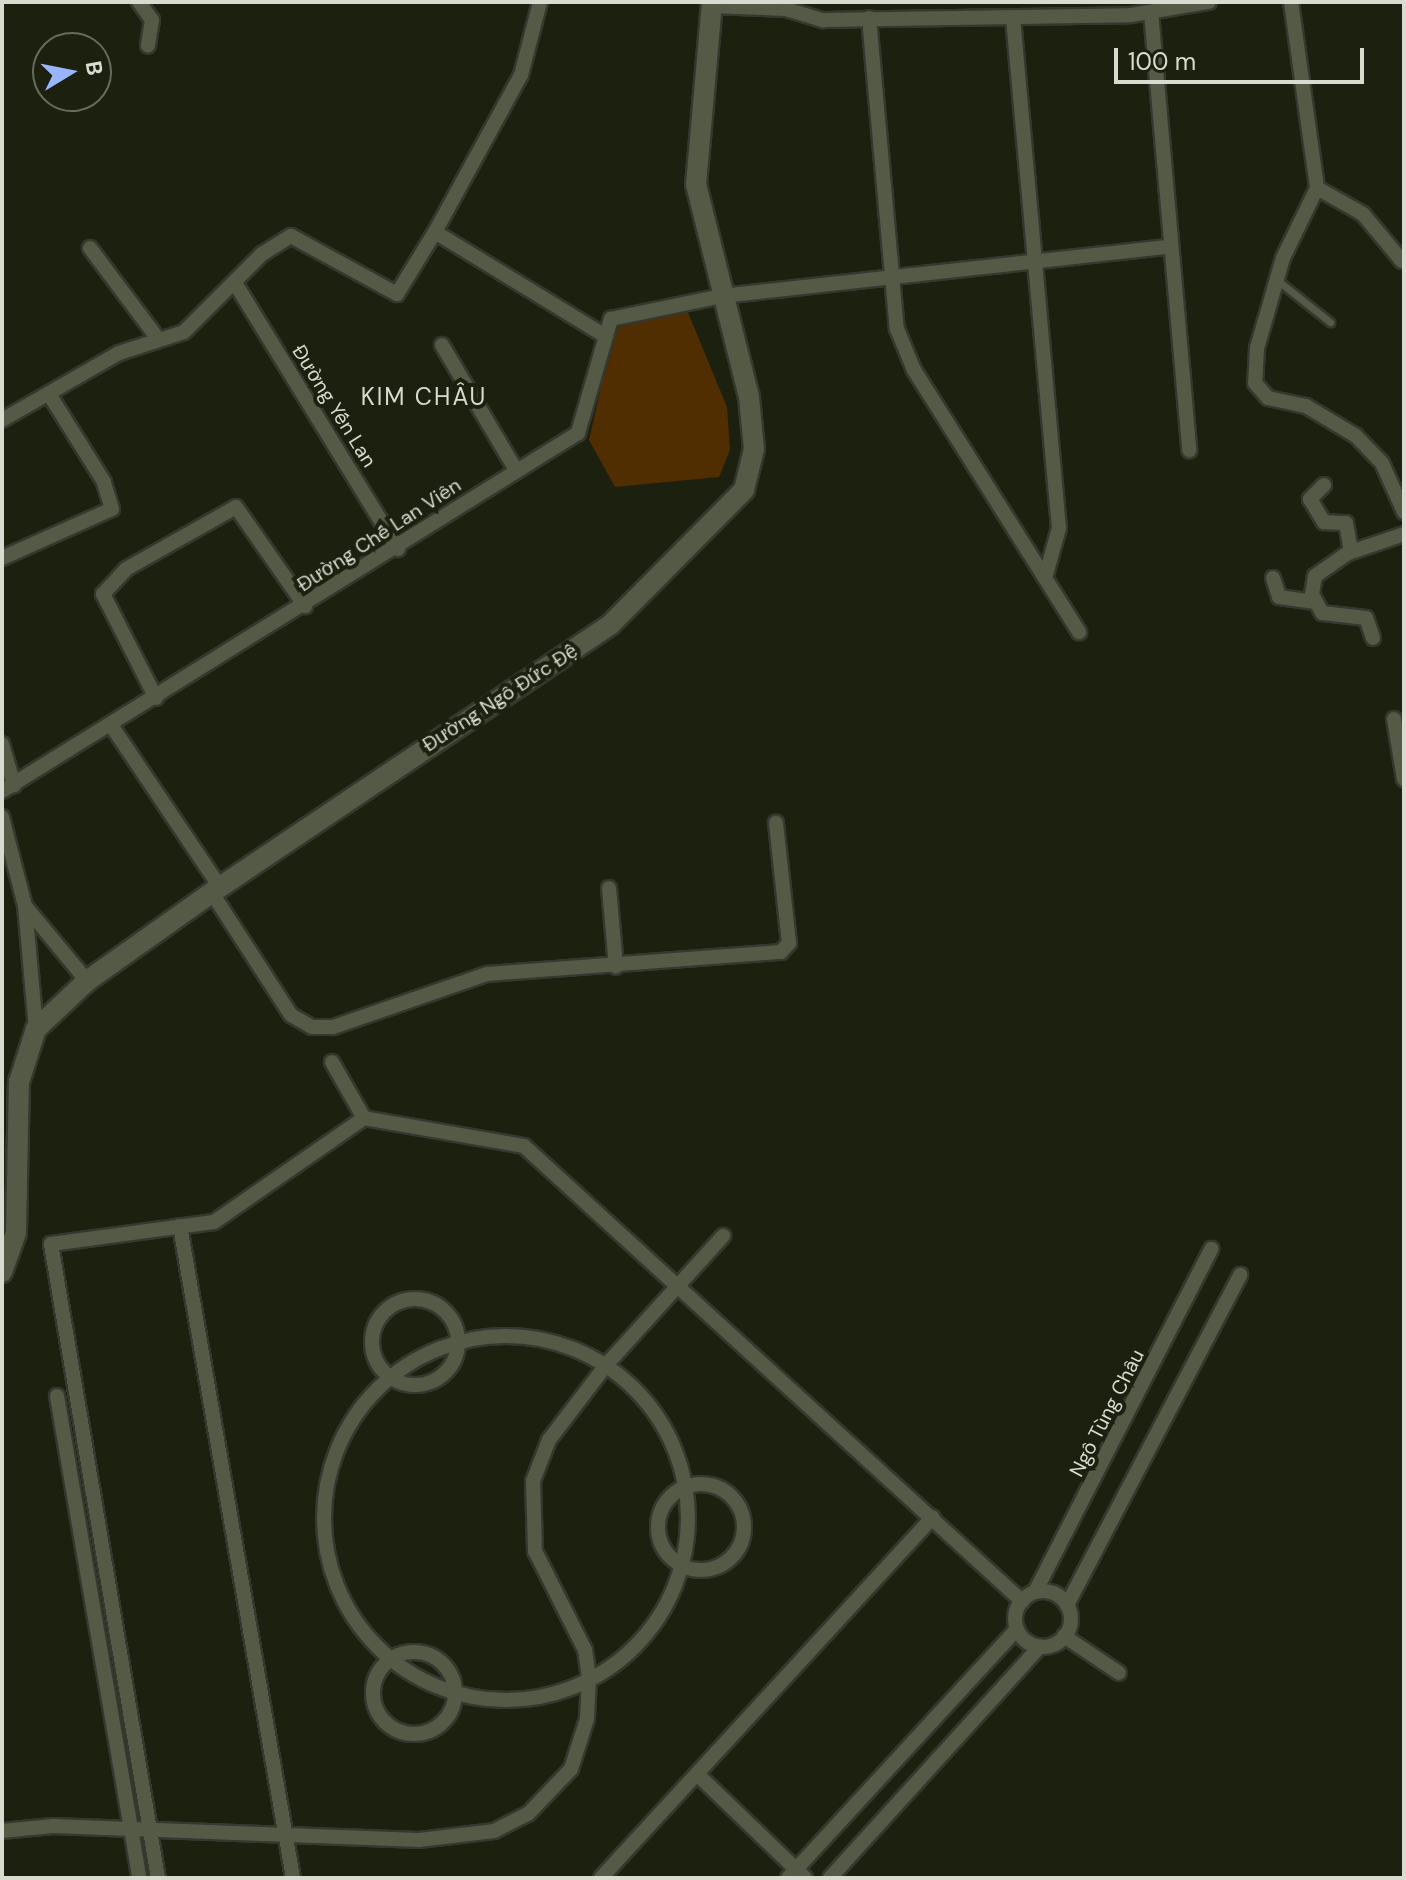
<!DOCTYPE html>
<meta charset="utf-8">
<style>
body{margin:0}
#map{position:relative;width:1406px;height:1880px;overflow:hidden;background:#1b200f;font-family:"DM Sans",sans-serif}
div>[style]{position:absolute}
.green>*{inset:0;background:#512d02}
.roads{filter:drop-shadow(2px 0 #34382e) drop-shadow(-2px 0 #34382e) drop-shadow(0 2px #34382e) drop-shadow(0 -2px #34382e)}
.service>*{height:7px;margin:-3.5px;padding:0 3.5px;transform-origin:3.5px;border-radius:3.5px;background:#545a46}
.minor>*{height:14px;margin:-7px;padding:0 7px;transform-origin:7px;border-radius:7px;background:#545a46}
.minor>.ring{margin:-7px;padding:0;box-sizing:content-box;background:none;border:14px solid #545a46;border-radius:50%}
.secondary>*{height:20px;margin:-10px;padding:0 10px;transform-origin:10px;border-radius:10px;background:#545a46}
span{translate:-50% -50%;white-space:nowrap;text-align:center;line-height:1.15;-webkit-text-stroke:8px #1b200f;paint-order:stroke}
.street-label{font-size:20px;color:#d8dcd0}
.quarter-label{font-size:24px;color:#d8dcd0;letter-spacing:2px}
.frame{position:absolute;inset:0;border:4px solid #d8dcd0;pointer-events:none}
.north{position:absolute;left:32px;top:32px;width:80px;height:80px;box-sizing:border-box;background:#1b200f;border:2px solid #676b5c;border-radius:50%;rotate:80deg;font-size:22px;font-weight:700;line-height:32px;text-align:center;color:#d8dcd0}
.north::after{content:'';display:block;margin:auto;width:28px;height:36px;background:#9ab5fd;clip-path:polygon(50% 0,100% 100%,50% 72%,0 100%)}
.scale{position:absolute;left:1114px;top:48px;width:250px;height:36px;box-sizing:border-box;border:4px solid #d8dcd0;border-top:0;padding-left:10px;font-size:24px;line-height:28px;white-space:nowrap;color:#d8dcd0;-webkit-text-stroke:6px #1b200f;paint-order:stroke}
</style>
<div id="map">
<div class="green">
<i style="clip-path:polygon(687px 310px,727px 407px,730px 450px,719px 477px,615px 487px,589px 440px,610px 347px,619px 327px)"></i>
</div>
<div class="roads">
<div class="service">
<i style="left:1277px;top:280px;width:68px;rotate:38.4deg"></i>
</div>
<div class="minor">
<i style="left:139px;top:2px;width:22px;rotate:54deg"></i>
<i style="left:152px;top:20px;width:26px;rotate:99deg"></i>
<i style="left:1291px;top:2px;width:188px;rotate:82deg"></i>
<i style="left:1317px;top:188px;width:78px;rotate:115.9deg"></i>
<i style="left:1283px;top:258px;width:94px;rotate:106.1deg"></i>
<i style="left:1257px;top:348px;width:35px;rotate:93deg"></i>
<i style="left:1255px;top:383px;width:20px;rotate:49deg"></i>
<i style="left:1268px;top:398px;width:39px;rotate:12deg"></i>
<i style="left:1306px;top:406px;width:58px;rotate:31deg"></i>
<i style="left:1356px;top:436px;width:37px;rotate:46deg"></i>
<i style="left:1382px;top:463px;width:54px;rotate:65.8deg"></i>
<i style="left:712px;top:6px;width:74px;rotate:2.3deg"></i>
<i style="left:786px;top:9px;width:39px;rotate:17deg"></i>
<i style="left:823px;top:20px;width:308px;rotate:-0.9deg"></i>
<i style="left:1131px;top:15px;width:79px;rotate:-9.5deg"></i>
<i style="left:1151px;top:12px;width:440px;rotate:85deg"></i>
<i style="left:869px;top:18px;width:312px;rotate:84.9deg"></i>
<i style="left:897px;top:329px;width:44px;rotate:67.5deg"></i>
<i style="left:914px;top:370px;width:310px;rotate:57.8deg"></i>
<i style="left:1013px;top:18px;width:512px;rotate:84.85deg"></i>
<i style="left:1059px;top:528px;width:52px;rotate:105.6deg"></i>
<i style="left:1317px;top:188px;width:53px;rotate:29.5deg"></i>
<i style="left:1363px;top:214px;width:61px;rotate:50.3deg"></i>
<i style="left:435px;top:232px;width:179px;rotate:-61.3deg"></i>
<i style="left:521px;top:75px;width:75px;rotate:-75.4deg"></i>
<i style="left:90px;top:248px;width:114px;rotate:53.2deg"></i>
<i style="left:235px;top:283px;width:312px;rotate:58.5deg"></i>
<i style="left:442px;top:345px;width:145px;rotate:59.4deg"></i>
<i style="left:2px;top:420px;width:135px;rotate:-29.8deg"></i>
<i style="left:119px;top:353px;width:68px;rotate:-17.9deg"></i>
<i style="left:184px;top:332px;width:110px;rotate:-45deg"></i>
<i style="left:262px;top:254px;width:34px;rotate:-32deg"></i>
<i style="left:291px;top:236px;width:121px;rotate:28.7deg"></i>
<i style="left:397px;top:294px;width:73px;rotate:-58.5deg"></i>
<i style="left:435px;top:232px;width:198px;rotate:31.4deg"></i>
<i style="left:1324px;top:485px;width:20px;rotate:135deg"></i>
<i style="left:1310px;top:499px;width:27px;rotate:59deg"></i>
<i style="left:1324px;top:522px;width:22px;rotate:3deg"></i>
<i style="left:1346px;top:523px;width:29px;rotate:80deg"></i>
<i style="left:2px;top:558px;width:120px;rotate:-24deg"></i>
<i style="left:112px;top:509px;width:28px;rotate:-107deg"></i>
<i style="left:104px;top:482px;width:104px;rotate:-122deg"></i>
<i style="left:1273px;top:578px;width:20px;rotate:72deg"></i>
<i style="left:1279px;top:597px;width:35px;rotate:8deg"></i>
<i style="left:1373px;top:638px;width:21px;rotate:-109deg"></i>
<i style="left:1366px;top:618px;width:44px;rotate:-173.5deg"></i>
<i style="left:1322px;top:613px;width:21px;rotate:-118deg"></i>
<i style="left:1312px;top:594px;width:18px;rotate:-81deg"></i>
<i style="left:1315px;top:576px;width:40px;rotate:-34.9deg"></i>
<i style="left:1348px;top:553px;width:59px;rotate:-18.7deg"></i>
<i style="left:156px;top:698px;width:117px;rotate:-117deg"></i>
<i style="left:103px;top:594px;width:34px;rotate:-47deg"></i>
<i style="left:126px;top:569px;width:126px;rotate:-29.4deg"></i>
<i style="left:236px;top:507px;width:121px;rotate:55.1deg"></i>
<i style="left:1394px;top:719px;width:61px;rotate:80.5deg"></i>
<i style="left:111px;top:725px;width:195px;rotate:56.1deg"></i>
<i style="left:2px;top:744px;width:43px;rotate:73.7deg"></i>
<i style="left:2px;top:791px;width:678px;rotate:-31.86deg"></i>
<i style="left:578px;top:433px;width:119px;rotate:-73.9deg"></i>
<i style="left:611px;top:319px;width:113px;rotate:-11.7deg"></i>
<i style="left:722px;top:296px;width:450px;rotate:-6.3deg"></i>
<i style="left:2px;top:817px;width:92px;rotate:75.5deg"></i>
<i style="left:25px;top:906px;width:123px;rotate:84.9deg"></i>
<i style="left:609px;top:888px;width:79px;rotate:84.9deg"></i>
<i style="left:212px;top:893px;width:145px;rotate:57.1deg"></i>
<i style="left:291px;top:1015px;width:24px;rotate:30deg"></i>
<i style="left:312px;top:1027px;width:21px"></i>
<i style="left:333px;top:1027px;width:163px;rotate:-19deg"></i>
<i style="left:487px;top:974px;width:295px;rotate:-4.3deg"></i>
<i style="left:781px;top:952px;width:12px;rotate:-48deg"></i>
<i style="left:789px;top:943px;width:121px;rotate:-96.2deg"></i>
<i style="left:25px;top:906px;width:97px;rotate:50.4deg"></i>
<i style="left:332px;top:1062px;width:64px;rotate:60.3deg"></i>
<i style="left:180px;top:1226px;width:662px;rotate:80.17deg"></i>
<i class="ring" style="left:372px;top:1299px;width:72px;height:72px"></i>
<i class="ring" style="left:324px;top:1336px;width:350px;height:350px"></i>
<i style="left:57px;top:1396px;width:489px;rotate:80.3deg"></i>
<i class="ring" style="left:658px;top:1484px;width:72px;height:72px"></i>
<i class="ring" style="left:1015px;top:1591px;width:42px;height:42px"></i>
<i style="left:1035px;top:1592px;width:386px;rotate:-62.8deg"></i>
<i style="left:1067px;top:1605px;width:373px;rotate:-62.3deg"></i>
<i style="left:1064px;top:1636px;width:66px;rotate:33.9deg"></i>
<i class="ring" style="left:373px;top:1652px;width:68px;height:68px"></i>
<i style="left:697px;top:1774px;width:150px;rotate:43.9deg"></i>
<i style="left:2px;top:1831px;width:51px;rotate:-5.6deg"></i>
<i style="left:53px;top:1826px;width:366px;rotate:2.2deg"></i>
<i style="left:419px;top:1840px;width:76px;rotate:-6.8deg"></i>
<i style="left:494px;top:1831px;width:38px;rotate:-27deg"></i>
<i style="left:528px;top:1814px;width:62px;rotate:-46.3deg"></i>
<i style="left:571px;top:1769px;width:52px;rotate:-72.3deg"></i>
<i style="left:587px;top:1719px;width:41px;rotate:-87.2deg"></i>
<i style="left:589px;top:1678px;width:28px;rotate:-98deg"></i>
<i style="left:585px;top:1650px;width:111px;rotate:-116.8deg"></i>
<i style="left:535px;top:1551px;width:70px;rotate:-91.6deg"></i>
<i style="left:533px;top:1481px;width:44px;rotate:-68.7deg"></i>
<i style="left:549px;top:1440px;width:96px;rotate:-52.7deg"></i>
<i style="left:607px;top:1364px;width:173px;rotate:-47.8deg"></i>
<i style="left:158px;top:1878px;width:643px;rotate:-99.58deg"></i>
<i style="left:51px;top:1244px;width:164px;rotate:-7.7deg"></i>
<i style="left:214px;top:1222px;width:183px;rotate:-34.7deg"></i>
<i style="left:364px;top:1118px;width:162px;rotate:9.9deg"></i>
<i style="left:524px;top:1146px;width:675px;rotate:42.42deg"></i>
<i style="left:601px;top:1878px;width:490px;rotate:-47.4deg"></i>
<i style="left:788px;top:1878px;width:338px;rotate:-47.4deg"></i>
<i style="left:830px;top:1878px;width:313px;rotate:-47.8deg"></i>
</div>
<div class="secondary">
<i style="left:2px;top:1272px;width:41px;rotate:-70.3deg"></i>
<i style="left:16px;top:1233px;width:151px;rotate:-88.9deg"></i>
<i style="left:19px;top:1082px;width:56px;rotate:-72.2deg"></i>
<i style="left:36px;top:1029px;width:70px;rotate:-43.3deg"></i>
<i style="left:87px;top:981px;width:163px;rotate:-35.3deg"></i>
<i style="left:220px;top:887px;width:471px;rotate:-33.9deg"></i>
<i style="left:611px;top:624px;width:189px;rotate:-45.2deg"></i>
<i style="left:744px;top:490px;width:42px;rotate:-76.3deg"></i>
<i style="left:754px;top:449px;width:52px;rotate:-95.5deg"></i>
<i style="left:749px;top:397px;width:219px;rotate:-104deg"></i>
<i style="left:696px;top:185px;width:184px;rotate:-85deg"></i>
</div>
</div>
<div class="street-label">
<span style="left:334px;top:406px;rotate:58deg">Đường Yến Lan</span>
<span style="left:379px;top:535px;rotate:-33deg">Đường Chế Lan Viên</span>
<span style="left:500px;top:698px;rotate:-33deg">Đường Ngô Đức Đệ</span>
<span style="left:1107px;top:1413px;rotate:-63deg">Ngô Tùng Châu</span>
</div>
<div class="quarter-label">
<span style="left:424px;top:397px">KIM CHÂU</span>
</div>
<div class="frame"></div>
<div class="north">B</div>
<div class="scale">100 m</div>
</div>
